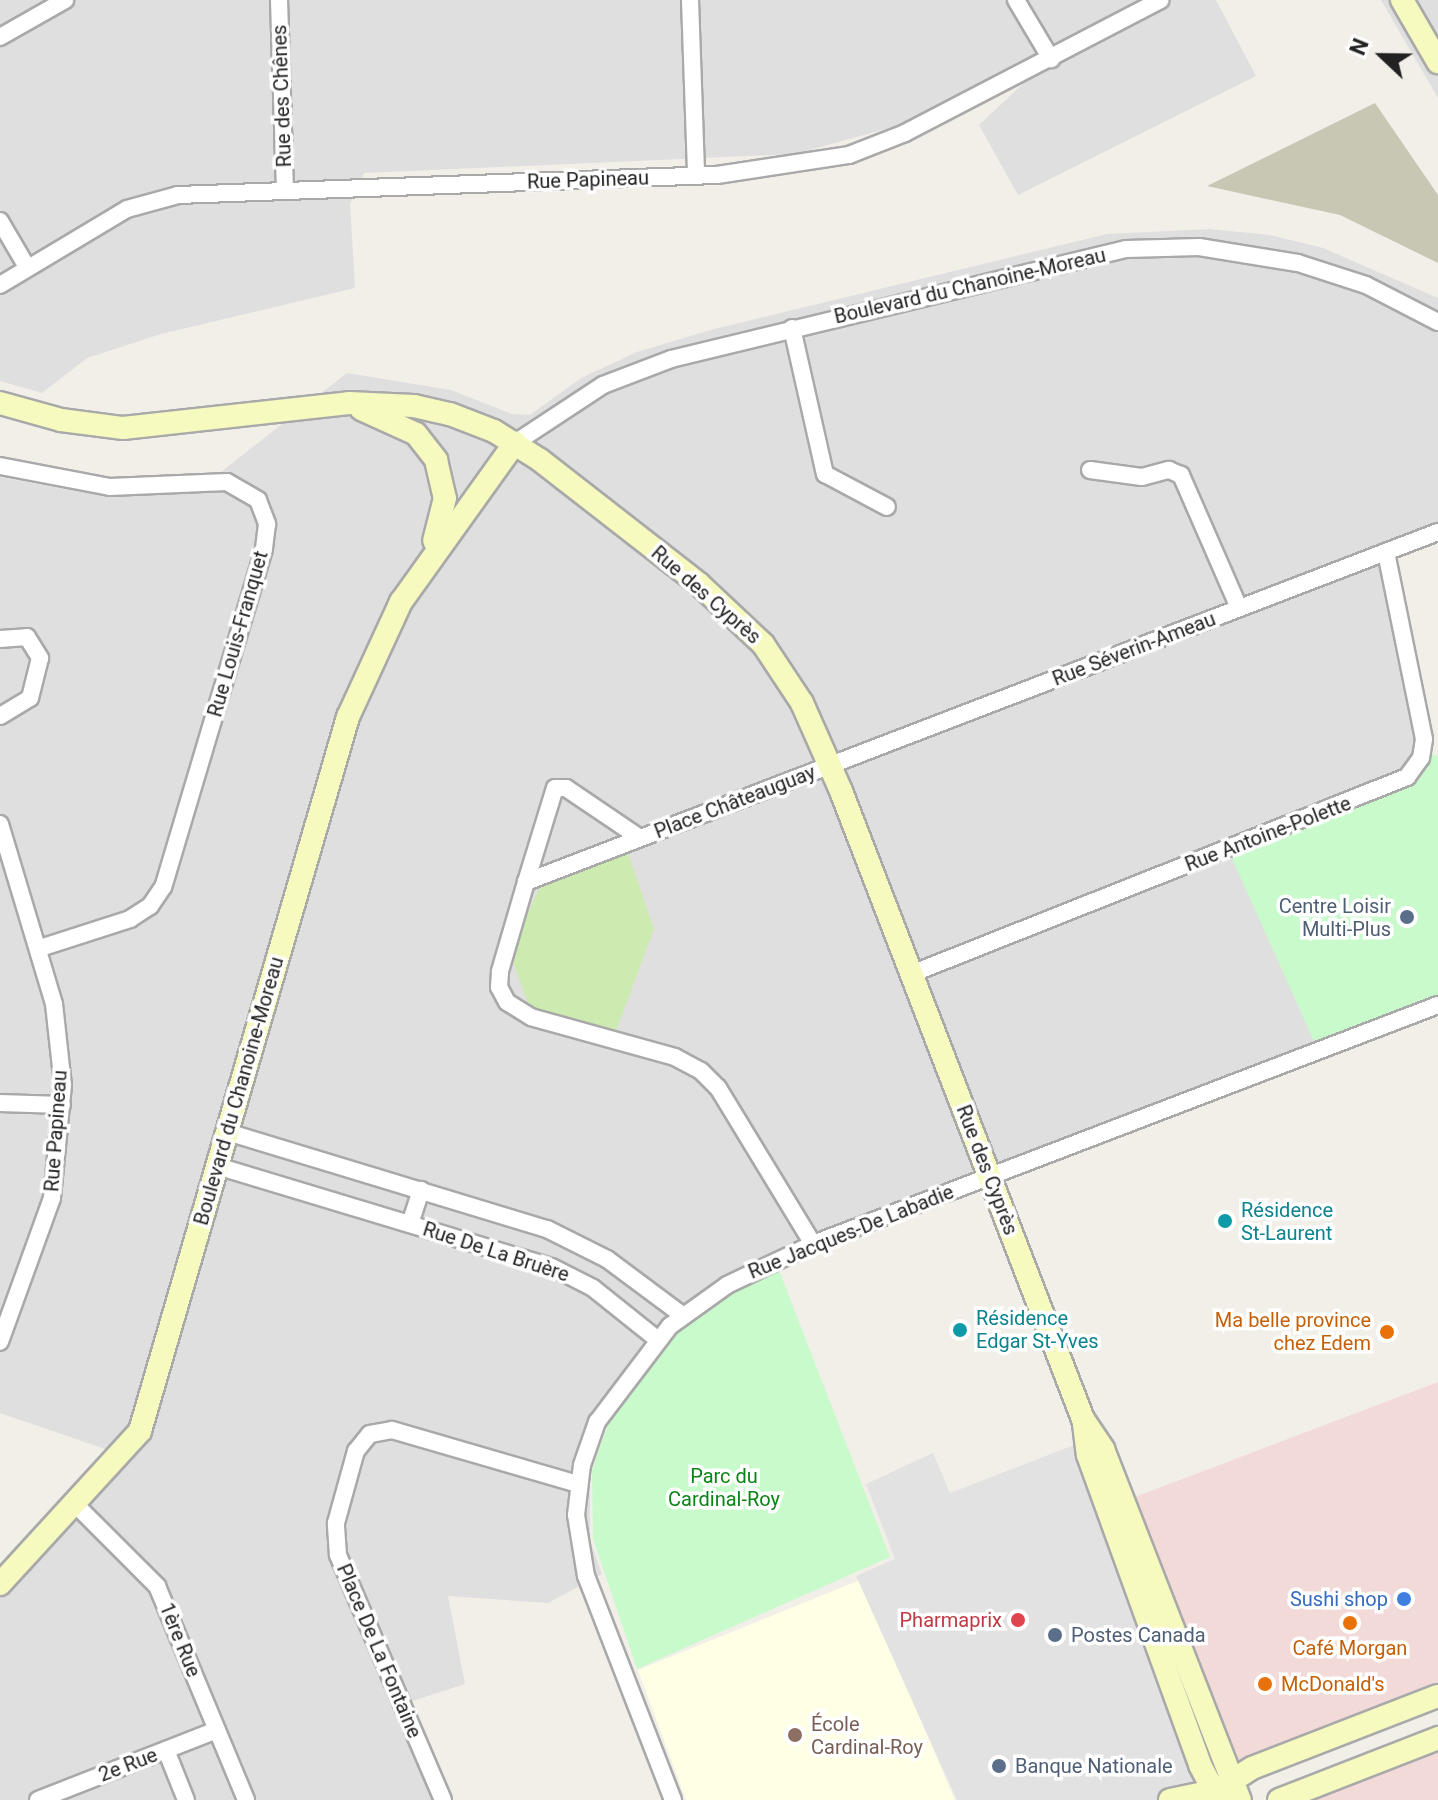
<!DOCTYPE html>
<meta charset="utf-8">
<style>
body{margin:0}
#map{position:relative;width:1438px;height:1800px;overflow:hidden;background:#f2efe9;font-family:Roboto,sans-serif}
div>[style]{position:absolute}
.residential>*{inset:0;background:#e0dfdf}
.commercial>*{inset:0;background:#f2dad9}
.education>*{inset:0;background:#ffffe5}
.construction>*{inset:0;background:#c7c7b4}
.grass>*{inset:0;background:#cdebb0}
.park>*{inset:0;background:#c8facc}
.parking>*{inset:0;background:#e2e2e2}
.roads{filter:drop-shadow(2px 0 #a9a9a9) drop-shadow(-2px 0 #a9a9a9) drop-shadow(0 2px #a9a9a9) drop-shadow(0 -2px #a9a9a9)}
.street>*{height:16px;margin:-8px;padding:0 8px;transform-origin:8px;border-radius:8px;background:#fff}
.secondary>*{height:22px;margin:-11px;padding:0 11px;transform-origin:11px;border-radius:11px;background:#f7fabf}
.dots>*{width:22px;height:22px;translate:-50% -50%;box-sizing:border-box;border:4px solid #fff;border-radius:50%}
span{translate:-50% -50%;white-space:nowrap;text-align:center;line-height:1.15;-webkit-text-stroke:7px #fff;paint-order:stroke}
.street-label{font-size:20px;color:#222}
.service-label{font-size:20px;color:#4e5e75}
.right{translate:-100% -50%;text-align:right}
.left{translate:0 -50%;text-align:left}
.culture-label{font-size:20px;color:#0d838f}
.food-label{font-size:20px;color:#c56008}
.park-label{font-size:20px;color:#0c8416}
.shop-label{font-size:20px;color:#366cbe}
.health-label{font-size:20px;color:#be3a42}
.education-label{font-size:20px;color:#785e54}
.north{position:absolute;left:1342px;top:16px;width:80px;height:80px;-webkit-text-stroke:6px #fff;paint-order:stroke;rotate:292deg;font-size:22px;font-weight:700;line-height:32px;text-align:center;color:#222}
.north::after{content:'';display:block;margin:auto;width:28px;height:36px;background:#222;clip-path:polygon(50% 0,100% 100%,50% 72%,0 100%)}
</style>
<div id="map">
<div class="residential">
<i style="clip-path:polygon(0 0,1216px 0,1256px 76px,1018px 195px,979px 125px,1026px 81px,1019px 67px,897px 126px,795px 154px,364px 173px,350px 204px,355px 288px,161px 334px,87px 358px,42px 393px,0 381px)"></i>
<i style="clip-path:polygon(1381px 0,1438px 0,1438px 98px)"></i>
<i style="clip-path:polygon(1209px 229px,1270px 235px,1323px 248px,1438px 298px,1438px 527px,1383px 554px,1425px 750px,1317px 1048px,808px 1242px,610px 1411px,590px 1470px,590px 1540px,602px 1574px,548px 1603px,448px 1596px,465px 1684px,397px 1706px,439px 1800px,0 1800px,0 1568px,111px 1451px,0 1413px,0 477px,87px 493px,193px 494px,347px 373px,451px 390px,512px 414px,530px 415px,581px 378px,637px 352px,714px 329px,1107px 234px)"></i>
</div>
<div class="commercial">
<i style="clip-path:polygon(1438px 1382px,1438px 1688px,1159px 1800px,1106px 1508px)"></i>
<i style="clip-path:polygon(1438px 1749px,1438px 1800px,1306px 1800px)"></i>
</div>
<div class="education">
<i style="clip-path:polygon(860px 1580px,955px 1800px,686px 1800px,638px 1670px)"></i>
</div>
<div class="construction">
<i style="clip-path:polygon(1375px 103px,1438px 195px,1438px 263px,1340px 215px,1207px 186px)"></i>
</div>
<div class="grass">
<i style="clip-path:polygon(626px 847px,654px 929px,615px 1034px,529px 1007px,510px 953px,546px 873px)"></i>
</div>
<div class="park">
<i style="clip-path:polygon(1425px 750px,1438px 757px,1438px 1004px,1317px 1048px,1229px 852px,1393px 789px)"></i>
<i style="clip-path:polygon(777px 1265px,890px 1557px,637px 1669px,593px 1539px,592px 1470px,612px 1413px,665px 1328px)"></i>
</div>
<div class="parking">
<i style="clip-path:polygon(1100px 1435px,1198px 1785px,1161px 1800px,957px 1800px,856px 1576px,895px 1559px,866px 1484px,933px 1453px,950px 1493px)"></i>
</div>
<div class="roads">
<div class="street">
<i style="left:279px;top:0;width:191px;rotate:88.2deg"></i>
<i style="left:690px;top:0;width:176px;rotate:88deg"></i>
<i style="left:1016px;top:0;width:69px;rotate:59.3deg"></i>
<i style="left:0;top:37px;width:75px;rotate:-29.6deg"></i>
<i style="left:0;top:221px;width:53px;rotate:59.6deg"></i>
<i style="left:0;top:285px;width:148px;rotate:-30.9deg"></i>
<i style="left:127px;top:209px;width:53px;rotate:-15.4deg"></i>
<i style="left:178px;top:195px;width:539px;rotate:-2.13deg"></i>
<i style="left:717px;top:175px;width:134px;rotate:-8.6deg"></i>
<i style="left:849px;top:155px;width:60px;rotate:-21.4deg"></i>
<i style="left:905px;top:133px;width:288px;rotate:-27.5deg"></i>
<i style="left:792px;top:328px;width:150px;rotate:77.3deg"></i>
<i style="left:825px;top:474px;width:70px;rotate:28deg"></i>
<i style="left:515px;top:443px;width:105px;rotate:-33.4deg"></i>
<i style="left:603px;top:385px;width:73px;rotate:-20.9deg"></i>
<i style="left:671px;top:359px;width:468px;rotate:-13.6deg"></i>
<i style="left:1126px;top:249px;width:73px;rotate:-1.6deg"></i>
<i style="left:1199px;top:247px;width:100px;rotate:9.2deg"></i>
<i style="left:1298px;top:263px;width:71px;rotate:17.9deg"></i>
<i style="left:1366px;top:285px;width:81px;rotate:27.2deg"></i>
<i style="left:0;top:466px;width:112px;rotate:10.8deg"></i>
<i style="left:110px;top:487px;width:117px;rotate:-2.4deg"></i>
<i style="left:227px;top:482px;width:36px;rotate:30deg"></i>
<i style="left:258px;top:500px;width:26px;rotate:69deg"></i>
<i style="left:267px;top:524px;width:25px;rotate:97deg"></i>
<i style="left:264px;top:549px;width:353px;rotate:106.6deg"></i>
<i style="left:163px;top:887px;width:23px;rotate:124deg"></i>
<i style="left:150px;top:906px;width:24px;rotate:147deg"></i>
<i style="left:130px;top:919px;width:95px;rotate:162.1deg"></i>
<i style="left:1090px;top:470px;width:52px;rotate:7.7deg"></i>
<i style="left:1142px;top:477px;width:28px;rotate:-15deg"></i>
<i style="left:1169px;top:470px;width:13px;rotate:23deg"></i>
<i style="left:1181px;top:475px;width:145px;rotate:66.4deg"></i>
<i style="left:0;top:639px;width:27px;rotate:-4deg"></i>
<i style="left:27px;top:637px;width:25px;rotate:58deg"></i>
<i style="left:40px;top:658px;width:41px;rotate:104deg"></i>
<i style="left:30px;top:698px;width:35px;rotate:149deg"></i>
<i style="left:0;top:824px;width:188px;rotate:73.3deg"></i>
<i style="left:54px;top:1004px;width:81px;rotate:83.7deg"></i>
<i style="left:63px;top:1085px;width:114px;rotate:95.6deg"></i>
<i style="left:52px;top:1198px;width:153px;rotate:109.9deg"></i>
<i style="left:526px;top:882px;width:98px;rotate:-72.9deg"></i>
<i style="left:555px;top:788px;width:11px"></i>
<i style="left:566px;top:788px;width:89px;rotate:34deg"></i>
<i style="left:911px;top:974px;width:534px;rotate:-21.66deg"></i>
<i style="left:1407px;top:777px;width:24px;rotate:-54deg"></i>
<i style="left:1421px;top:758px;width:19px;rotate:-81deg"></i>
<i style="left:1424px;top:739px;width:191px;rotate:-101.5deg"></i>
<i style="left:0;top:1103px;width:62px;rotate:1.8deg"></i>
<i style="left:227px;top:1132px;width:334px;rotate:16.9deg"></i>
<i style="left:547px;top:1229px;width:67px;rotate:26.6deg"></i>
<i style="left:607px;top:1259px;width:94px;rotate:36.7deg"></i>
<i style="left:217px;top:1166px;width:350px;rotate:16.8deg"></i>
<i style="left:552px;top:1267px;width:46px;rotate:27.1deg"></i>
<i style="left:593px;top:1288px;width:82px;rotate:38.6deg"></i>
<i style="left:410px;top:1224px;width:36px;rotate:-72deg"></i>
<i style="left:813px;top:1244px;width:183px;rotate:-121.3deg"></i>
<i style="left:718px;top:1088px;width:24px;rotate:-135deg"></i>
<i style="left:701px;top:1071px;width:30px;rotate:-152deg"></i>
<i style="left:675px;top:1057px;width:149px;rotate:-164.5deg"></i>
<i style="left:531px;top:1017px;width:28px;rotate:-148deg"></i>
<i style="left:507px;top:1002px;width:17px;rotate:-118deg"></i>
<i style="left:499px;top:987px;width:16px;rotate:-86deg"></i>
<i style="left:500px;top:971px;width:93px;rotate:-73.7deg"></i>
<i style="left:526px;top:882px;width:977px;rotate:-21deg"></i>
<i style="left:76px;top:1505px;width:115px;rotate:45deg"></i>
<i style="left:157px;top:1586px;width:232px;rotate:67.4deg"></i>
<i style="left:166px;top:1750px;width:54px;rotate:68.2deg"></i>
<i style="left:38px;top:1800px;width:192px;rotate:-21.4deg"></i>
<i style="left:443px;top:1800px;width:267px;rotate:-113.2deg"></i>
<i style="left:338px;top:1555px;width:32px;rotate:-94deg"></i>
<i style="left:336px;top:1523px;width:75px;rotate:-74.5deg"></i>
<i style="left:356px;top:1451px;width:22px;rotate:-51deg"></i>
<i style="left:370px;top:1434px;width:22px;rotate:-10deg"></i>
<i style="left:392px;top:1430px;width:194px;rotate:16.2deg"></i>
<i style="left:673px;top:1800px;width:240px;rotate:-111.2deg"></i>
<i style="left:586px;top:1576px;width:62px;rotate:-99.3deg"></i>
<i style="left:576px;top:1515px;width:50px;rotate:-83.2deg"></i>
<i style="left:582px;top:1465px;width:46px;rotate:-70.8deg"></i>
<i style="left:597px;top:1422px;width:121px;rotate:-52.8deg"></i>
<i style="left:670px;top:1326px;width:70px;rotate:-35.7deg"></i>
<i style="left:727px;top:1285px;width:95px;rotate:-25.5deg"></i>
<i style="left:813px;top:1244px;width:669px;rotate:-20.93deg"></i>
</div>
<div class="secondary">
<i style="left:1402px;top:0;width:72px;rotate:59.9deg"></i>
<i style="left:0;top:403px;width:63px;rotate:15.6deg"></i>
<i style="left:61px;top:420px;width:63px;rotate:7.4deg"></i>
<i style="left:123px;top:428px;width:227px;rotate:-6.3deg"></i>
<i style="left:349px;top:403px;width:65px;rotate:2.6deg"></i>
<i style="left:414px;top:406px;width:37px;rotate:13deg"></i>
<i style="left:450px;top:414px;width:47px;rotate:21.1deg"></i>
<i style="left:494px;top:431px;width:54px;rotate:32.2deg"></i>
<i style="left:540px;top:460px;width:202px;rotate:37.9deg"></i>
<i style="left:699px;top:584px;width:88px;rotate:43.2deg"></i>
<i style="left:763px;top:644px;width:71px;rotate:56.5deg"></i>
<i style="left:802px;top:703px;width:96px;rotate:66.1deg"></i>
<i style="left:841px;top:791px;width:673px;rotate:68.93deg"></i>
<i style="left:1083px;top:1419px;width:36px;rotate:56deg"></i>
<i style="left:1103px;top:1449px;width:377px;rotate:68.7deg"></i>
<i style="left:361px;top:409px;width:60px;rotate:24.4deg"></i>
<i style="left:416px;top:434px;width:33px;rotate:52deg"></i>
<i style="left:436px;top:460px;width:39px;rotate:77deg"></i>
<i style="left:445px;top:498px;width:44px;rotate:104.3deg"></i>
<i style="left:1084px;top:1424px;width:31px;rotate:83deg"></i>
<i style="left:1088px;top:1455px;width:330px;rotate:70.1deg"></i>
<i style="left:1200px;top:1765px;width:40px;rotate:62deg"></i>
<i style="left:0;top:1584px;width:207px;rotate:-47.5deg"></i>
<i style="left:140px;top:1431px;width:744px;rotate:-73.76deg"></i>
<i style="left:348px;top:717px;width:127px;rotate:-65.3deg"></i>
<i style="left:401px;top:602px;width:196px;rotate:-54.4deg"></i>
<i style="left:1170px;top:1800px;width:49px;rotate:-11.8deg"></i>
<i style="left:1218px;top:1790px;width:40px;rotate:-32.9deg"></i>
<i style="left:1252px;top:1768px;width:199px;rotate:-21.2deg"></i>
<i style="left:1279px;top:1800px;width:171px;rotate:-21.3deg"></i>
</div>
</div>
<div class="dots">
<i style="left:1407px;top:917px;background:#5c6f8a"></i>
<i style="left:1225px;top:1221px;background:#0f9aa8"></i>
<i style="left:960px;top:1330px;background:#0f9aa8"></i>
<i style="left:1387px;top:1332px;background:#e8710a"></i>
<i style="left:1404px;top:1599px;background:#3f7fe0"></i>
<i style="left:1018px;top:1620px;background:#e0444e"></i>
<i style="left:1350px;top:1623px;background:#e8710a"></i>
<i style="left:1055px;top:1635px;background:#5c6f8a"></i>
<i style="left:1265px;top:1684px;background:#e8710a"></i>
<i style="left:795px;top:1735px;background:#8d6e63"></i>
<i style="left:999px;top:1766px;background:#5c6f8a"></i>
</div>
<div class="street-label">
<span style="left:282px;top:96px;rotate:-92deg">Rue des Chênes</span>
<span style="left:588px;top:180px;rotate:-2deg">Rue Papineau</span>
<span style="left:970px;top:286px;rotate:-13deg">Boulevard du Chanoine-Moreau</span>
<span style="left:706px;top:595px;rotate:41deg">Rue des Cyprès</span>
<span style="left:238px;top:634px;rotate:-74deg">Rue Louis-Franquet</span>
<span style="left:1134px;top:649px;rotate:-21deg">Rue Séverin-Ameau</span>
<span style="left:735px;top:802px;rotate:-21deg">Place Châteauguay</span>
<span style="left:1268px;top:834px;rotate:-21deg">Rue Antoine-Polette</span>
<span style="left:239px;top:1091px;rotate:-74deg">Boulevard du Chanoine-Moreau</span>
<span style="left:56px;top:1131px;rotate:-86deg">Rue Papineau</span>
<span style="left:987px;top:1170px;rotate:69deg">Rue des Cyprès</span>
<span style="left:851px;top:1232px;rotate:-22deg">Rue Jacques-De Labadie</span>
<span style="left:496px;top:1252px;rotate:18deg">Rue De La Bruère</span>
<span style="left:180px;top:1640px;rotate:68deg">1ère Rue</span>
<span style="left:379px;top:1651px;rotate:67deg">Place De La Fontaine</span>
<span style="left:128px;top:1765px;rotate:-21deg">2e Rue</span>
</div>
<div class="service-label">
<span class="right" style="left:1391px;top:918px">Centre Loisir<br>Multi-Plus</span>
<span class="left" style="left:1071px;top:1635px">Postes Canada</span>
<span class="left" style="left:1015px;top:1766px">Banque Nationale</span>
</div>
<div class="culture-label">
<span class="left" style="left:1241px;top:1222px">Résidence<br>St-Laurent</span>
<span class="left" style="left:976px;top:1330px">Résidence<br>Edgar St-Yves</span>
</div>
<div class="food-label">
<span class="right" style="left:1371px;top:1332px">Ma belle province<br>chez Edem</span>
<span style="left:1350px;top:1648px">Café Morgan</span>
<span class="left" style="left:1281px;top:1684px">McDonald's</span>
</div>
<div class="park-label">
<span style="left:724px;top:1488px">Parc du<br>Cardinal-Roy</span>
</div>
<div class="shop-label">
<span class="right" style="left:1388px;top:1599px">Sushi shop</span>
</div>
<div class="health-label">
<span class="right" style="left:1002px;top:1620px">Pharmaprix</span>
</div>
<div class="education-label">
<span class="left" style="left:811px;top:1736px">École<br>Cardinal-Roy</span>
</div>
<div class="north">N</div>
</div>
